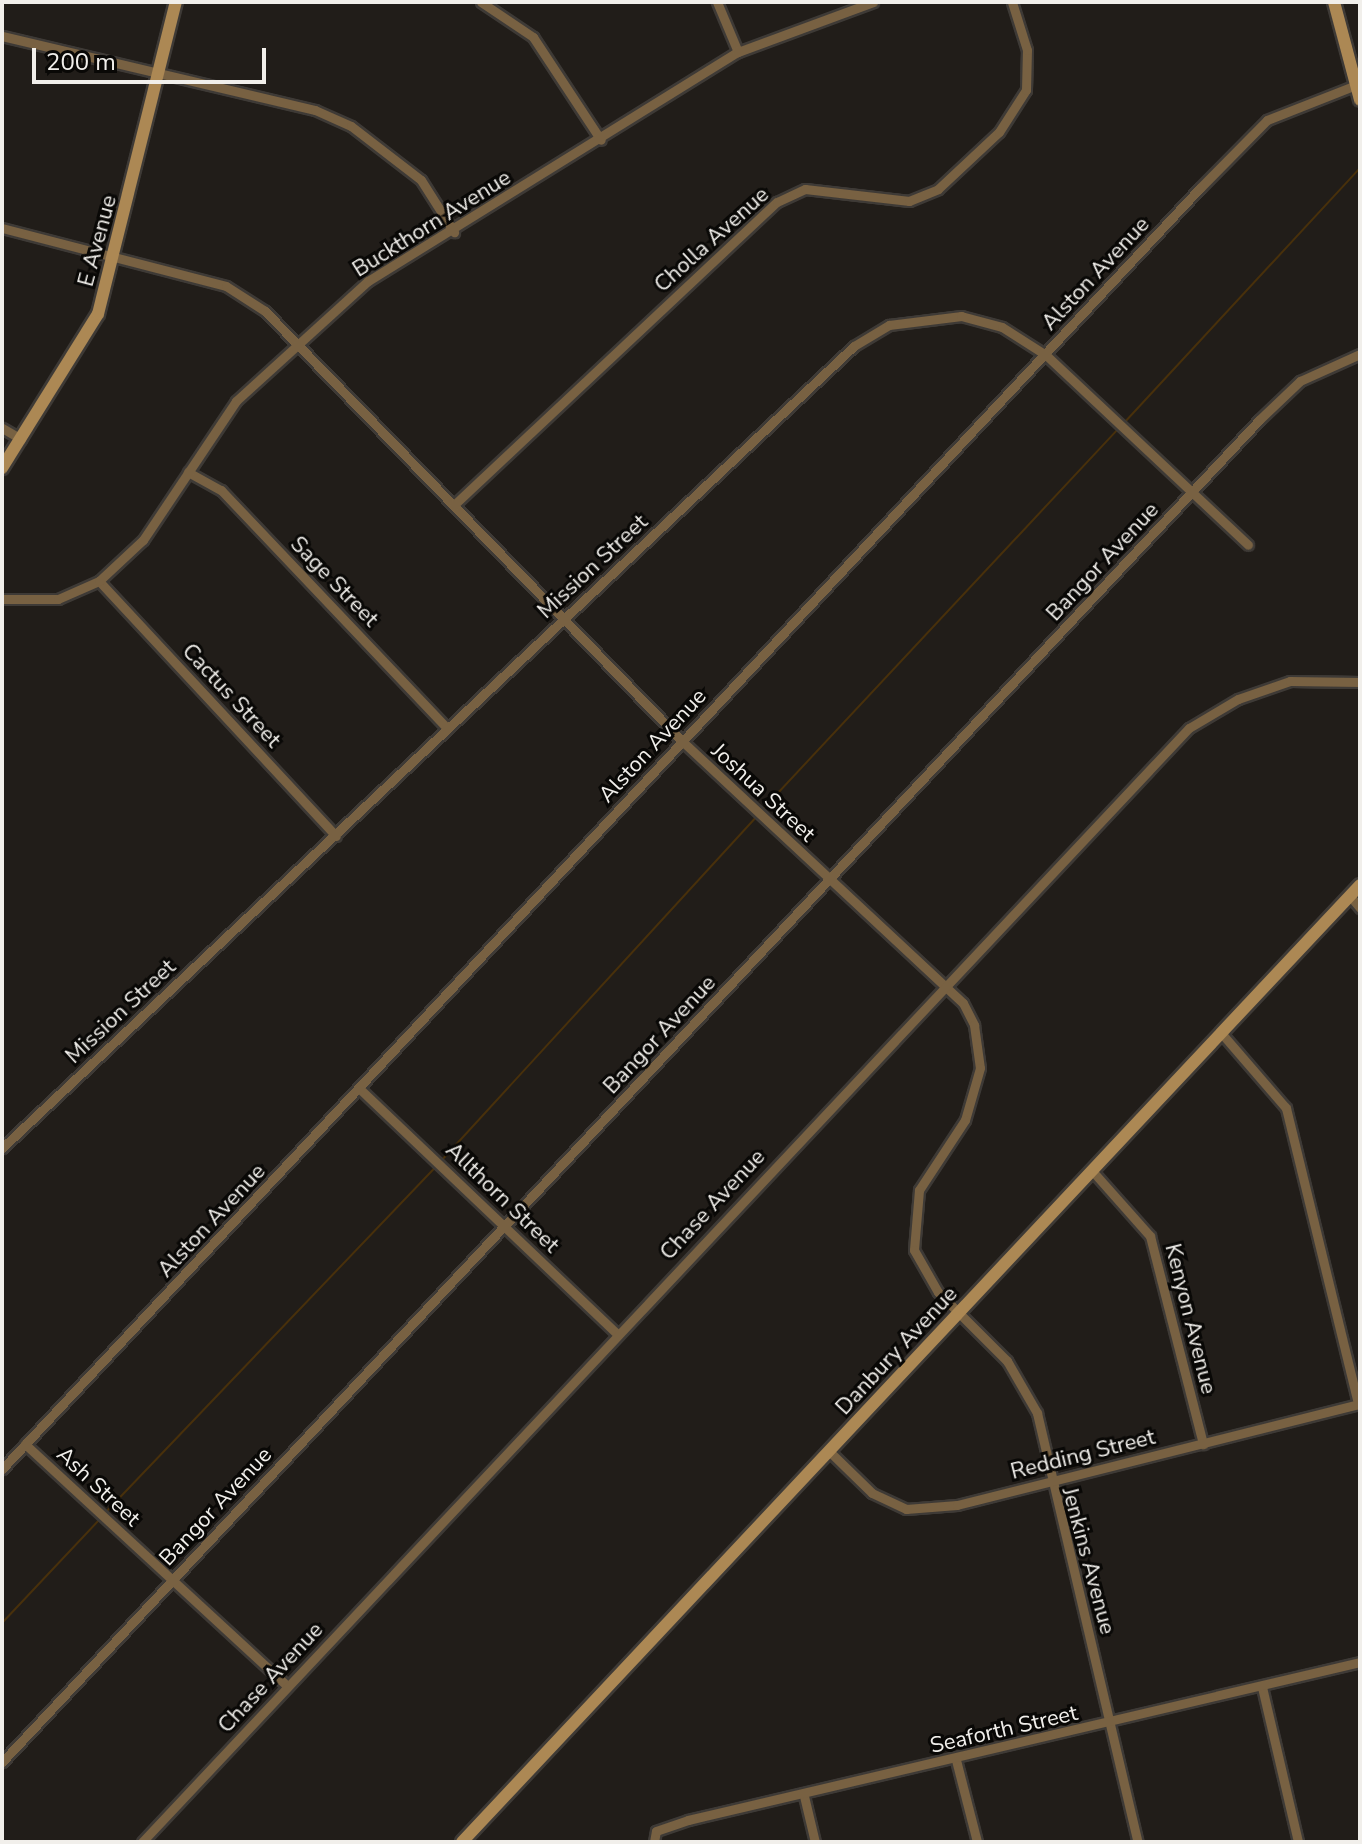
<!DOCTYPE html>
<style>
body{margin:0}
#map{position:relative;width:1362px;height:1844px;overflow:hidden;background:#211d19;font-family:"Nunito Sans",sans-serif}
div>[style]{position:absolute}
.stream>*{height:2px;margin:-1px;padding:0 1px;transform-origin:1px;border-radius:1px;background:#48300b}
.roads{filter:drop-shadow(2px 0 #3e3a36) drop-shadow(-2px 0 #3e3a36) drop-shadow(0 2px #3e3a36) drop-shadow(0 -2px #3e3a36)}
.street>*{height:9px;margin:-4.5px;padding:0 4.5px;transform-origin:4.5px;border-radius:4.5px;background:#786142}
.secondary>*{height:12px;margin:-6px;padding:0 6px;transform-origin:6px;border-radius:6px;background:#ac8854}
span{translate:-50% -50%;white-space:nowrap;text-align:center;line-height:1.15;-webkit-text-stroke:6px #090806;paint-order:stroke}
.street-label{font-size:22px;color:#f1efeb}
.frame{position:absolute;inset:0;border:4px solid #f1efeb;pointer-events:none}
.scale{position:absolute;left:32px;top:48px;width:234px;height:36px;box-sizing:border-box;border:4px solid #f1efeb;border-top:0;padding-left:10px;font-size:24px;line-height:28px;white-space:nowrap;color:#f1efeb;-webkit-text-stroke:6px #090806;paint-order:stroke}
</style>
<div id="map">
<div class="stream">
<i style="left:1123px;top:424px;width:349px;rotate:-47.2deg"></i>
<i style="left:762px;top:810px;width:521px;rotate:-46.94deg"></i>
<i style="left:441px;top:1161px;width:469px;rotate:-47.5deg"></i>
<i style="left:104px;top:1514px;width:481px;rotate:-46.3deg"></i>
<i style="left:2px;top:1623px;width:143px;rotate:-46.7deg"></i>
</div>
<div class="roads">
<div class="street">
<i style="left:481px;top:2px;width:63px;rotate:33.9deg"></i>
<i style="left:533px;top:37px;width:123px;rotate:56.6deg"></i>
<i style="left:717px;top:2px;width:54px;rotate:67.2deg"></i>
<i style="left:2px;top:36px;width:322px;rotate:13.3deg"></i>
<i style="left:315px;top:110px;width:39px;rotate:24deg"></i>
<i style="left:351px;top:126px;width:88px;rotate:37.6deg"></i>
<i style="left:421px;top:180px;width:62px;rotate:57.6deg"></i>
<i style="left:2px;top:228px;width:231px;rotate:14.5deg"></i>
<i style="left:226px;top:286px;width:46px;rotate:32.7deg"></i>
<i style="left:265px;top:311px;width:599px;rotate:45.88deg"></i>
<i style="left:682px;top:741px;width:384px;rotate:43deg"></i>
<i style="left:963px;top:1003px;width:25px;rotate:63deg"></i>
<i style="left:974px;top:1025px;width:43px;rotate:82.1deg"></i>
<i style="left:980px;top:1068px;width:54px;rotate:106.1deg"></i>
<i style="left:965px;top:1120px;width:84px;rotate:123.3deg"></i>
<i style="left:919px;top:1190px;width:60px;rotate:94.8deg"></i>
<i style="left:914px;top:1250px;width:48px;rotate:60.3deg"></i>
<i style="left:938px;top:1292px;width:98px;rotate:45deg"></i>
<i style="left:1007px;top:1361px;width:60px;rotate:60deg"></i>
<i style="left:1037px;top:1413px;width:441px;rotate:76.8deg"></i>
<i style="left:2px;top:428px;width:22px;rotate:30deg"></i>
<i style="left:188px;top:472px;width:38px;rotate:29deg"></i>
<i style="left:221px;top:490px;width:327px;rotate:46.5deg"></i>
<i style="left:455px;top:504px;width:441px;rotate:-43.2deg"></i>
<i style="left:777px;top:202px;width:31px;rotate:-25deg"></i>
<i style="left:805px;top:189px;width:105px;rotate:6.6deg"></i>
<i style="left:909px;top:201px;width:31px;rotate:-22deg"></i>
<i style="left:938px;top:189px;width:83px;rotate:-43.1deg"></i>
<i style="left:999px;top:132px;width:50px;rotate:-57.3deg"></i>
<i style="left:1026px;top:90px;width:40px;rotate:-88.6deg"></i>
<i style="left:1027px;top:50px;width:50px;rotate:-107.4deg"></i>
<i style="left:99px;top:581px;width:348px;rotate:47.1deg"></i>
<i style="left:2px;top:599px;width:56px"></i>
<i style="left:58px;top:599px;width:45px;rotate:-23.7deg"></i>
<i style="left:99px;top:581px;width:60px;rotate:-43deg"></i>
<i style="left:143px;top:540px;width:167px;rotate:-56.2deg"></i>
<i style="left:236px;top:401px;width:178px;rotate:-42.3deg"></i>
<i style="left:368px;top:281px;width:435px;rotate:-31.8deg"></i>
<i style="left:738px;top:52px;width:144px;rotate:-20.3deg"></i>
<i style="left:1350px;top:896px;width:16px;rotate:50deg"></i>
<i style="left:1223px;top:1035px;width:96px;rotate:49.2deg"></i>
<i style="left:1286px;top:1108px;width:305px;rotate:76.3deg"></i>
<i style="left:360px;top:1089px;width:355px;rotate:43.6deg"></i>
<i style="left:2px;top:1148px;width:1170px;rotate:-43.27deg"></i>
<i style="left:854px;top:346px;width:41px;rotate:-31deg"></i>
<i style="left:889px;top:325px;width:73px;rotate:-7.1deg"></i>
<i style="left:961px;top:316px;width:42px;rotate:15deg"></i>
<i style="left:1002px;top:327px;width:52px;rotate:32.5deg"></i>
<i style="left:1046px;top:355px;width:277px;rotate:43.2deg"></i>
<i style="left:1095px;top:1174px;width:83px;rotate:48.4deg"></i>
<i style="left:1150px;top:1236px;width:215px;rotate:75.7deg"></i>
<i style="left:25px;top:1444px;width:357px;rotate:42.7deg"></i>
<i style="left:831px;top:1453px;width:57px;rotate:44.3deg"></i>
<i style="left:872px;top:1493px;width:38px;rotate:25deg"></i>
<i style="left:906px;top:1509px;width:51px;rotate:-4.5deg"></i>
<i style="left:957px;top:1505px;width:415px;rotate:-14.1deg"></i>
<i style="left:2px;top:1469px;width:1754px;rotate:-46.92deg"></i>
<i style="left:1200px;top:188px;width:95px;rotate:-45.4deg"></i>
<i style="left:1267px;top:120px;width:96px;rotate:-21.5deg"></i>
<i style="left:1262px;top:1687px;width:159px;rotate:76.9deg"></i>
<i style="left:956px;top:1760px;width:85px;rotate:75.6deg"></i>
<i style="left:2px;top:1762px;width:1839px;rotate:-46.87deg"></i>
<i style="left:1259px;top:420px;width:57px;rotate:-43.6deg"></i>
<i style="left:1300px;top:381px;width:66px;rotate:-24.2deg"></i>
<i style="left:804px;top:1796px;width:47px;rotate:76.6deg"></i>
<i style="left:142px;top:1842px;width:1529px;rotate:-46.78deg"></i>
<i style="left:1189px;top:728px;width:57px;rotate:-30.6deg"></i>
<i style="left:1238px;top:699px;width:55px;rotate:-19.1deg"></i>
<i style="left:1290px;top:681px;width:70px;rotate:0.8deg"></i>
<i style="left:654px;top:1842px;width:11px;rotate:-80deg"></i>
<i style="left:656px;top:1831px;width:34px;rotate:-19deg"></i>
<i style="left:688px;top:1820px;width:690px;rotate:-13.23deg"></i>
</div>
<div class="secondary">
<i style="left:1334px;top:2px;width:101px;rotate:75.1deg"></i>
<i style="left:2px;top:468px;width:181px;rotate:-58.1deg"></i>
<i style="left:98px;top:314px;width:322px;rotate:-76deg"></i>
<i style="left:462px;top:1842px;width:1312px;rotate:-46.82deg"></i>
</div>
</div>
<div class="street-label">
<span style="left:432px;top:224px;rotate:-32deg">Buckthorn Avenue</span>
<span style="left:712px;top:240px;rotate:-42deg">Cholla Avenue</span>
<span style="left:98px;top:241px;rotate:-75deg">E Avenue</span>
<span style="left:1096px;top:274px;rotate:-47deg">Alston Avenue</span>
<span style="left:1103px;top:562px;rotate:-47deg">Bangor Avenue</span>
<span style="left:593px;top:567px;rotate:-43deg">Mission Street</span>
<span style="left:334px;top:582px;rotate:46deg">Sage Street</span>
<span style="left:231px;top:696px;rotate:47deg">Cactus Street</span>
<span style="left:653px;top:746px;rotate:-47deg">Alston Avenue</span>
<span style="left:763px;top:793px;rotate:43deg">Joshua Street</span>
<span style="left:121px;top:1012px;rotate:-43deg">Mission Street</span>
<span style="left:660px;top:1035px;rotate:-47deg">Bangor Avenue</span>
<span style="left:502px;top:1198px;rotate:44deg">Allthorn Street</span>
<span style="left:713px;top:1205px;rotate:-47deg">Chase Avenue</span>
<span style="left:212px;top:1221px;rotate:-47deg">Alston Avenue</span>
<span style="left:1190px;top:1319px;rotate:76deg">Kenyon Avenue</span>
<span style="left:897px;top:1351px;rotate:-47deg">Danbury Avenue</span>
<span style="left:1083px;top:1455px;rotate:-14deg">Redding Street</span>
<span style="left:98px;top:1487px;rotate:43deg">Ash Street</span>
<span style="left:216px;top:1507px;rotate:-47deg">Bangor Avenue</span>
<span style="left:1088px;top:1561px;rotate:75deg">Jenkins Avenue</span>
<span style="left:271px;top:1678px;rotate:-47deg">Chase Avenue</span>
<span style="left:1004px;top:1730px;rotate:-13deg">Seaforth Street</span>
</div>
<div class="frame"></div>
<div class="scale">200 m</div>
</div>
